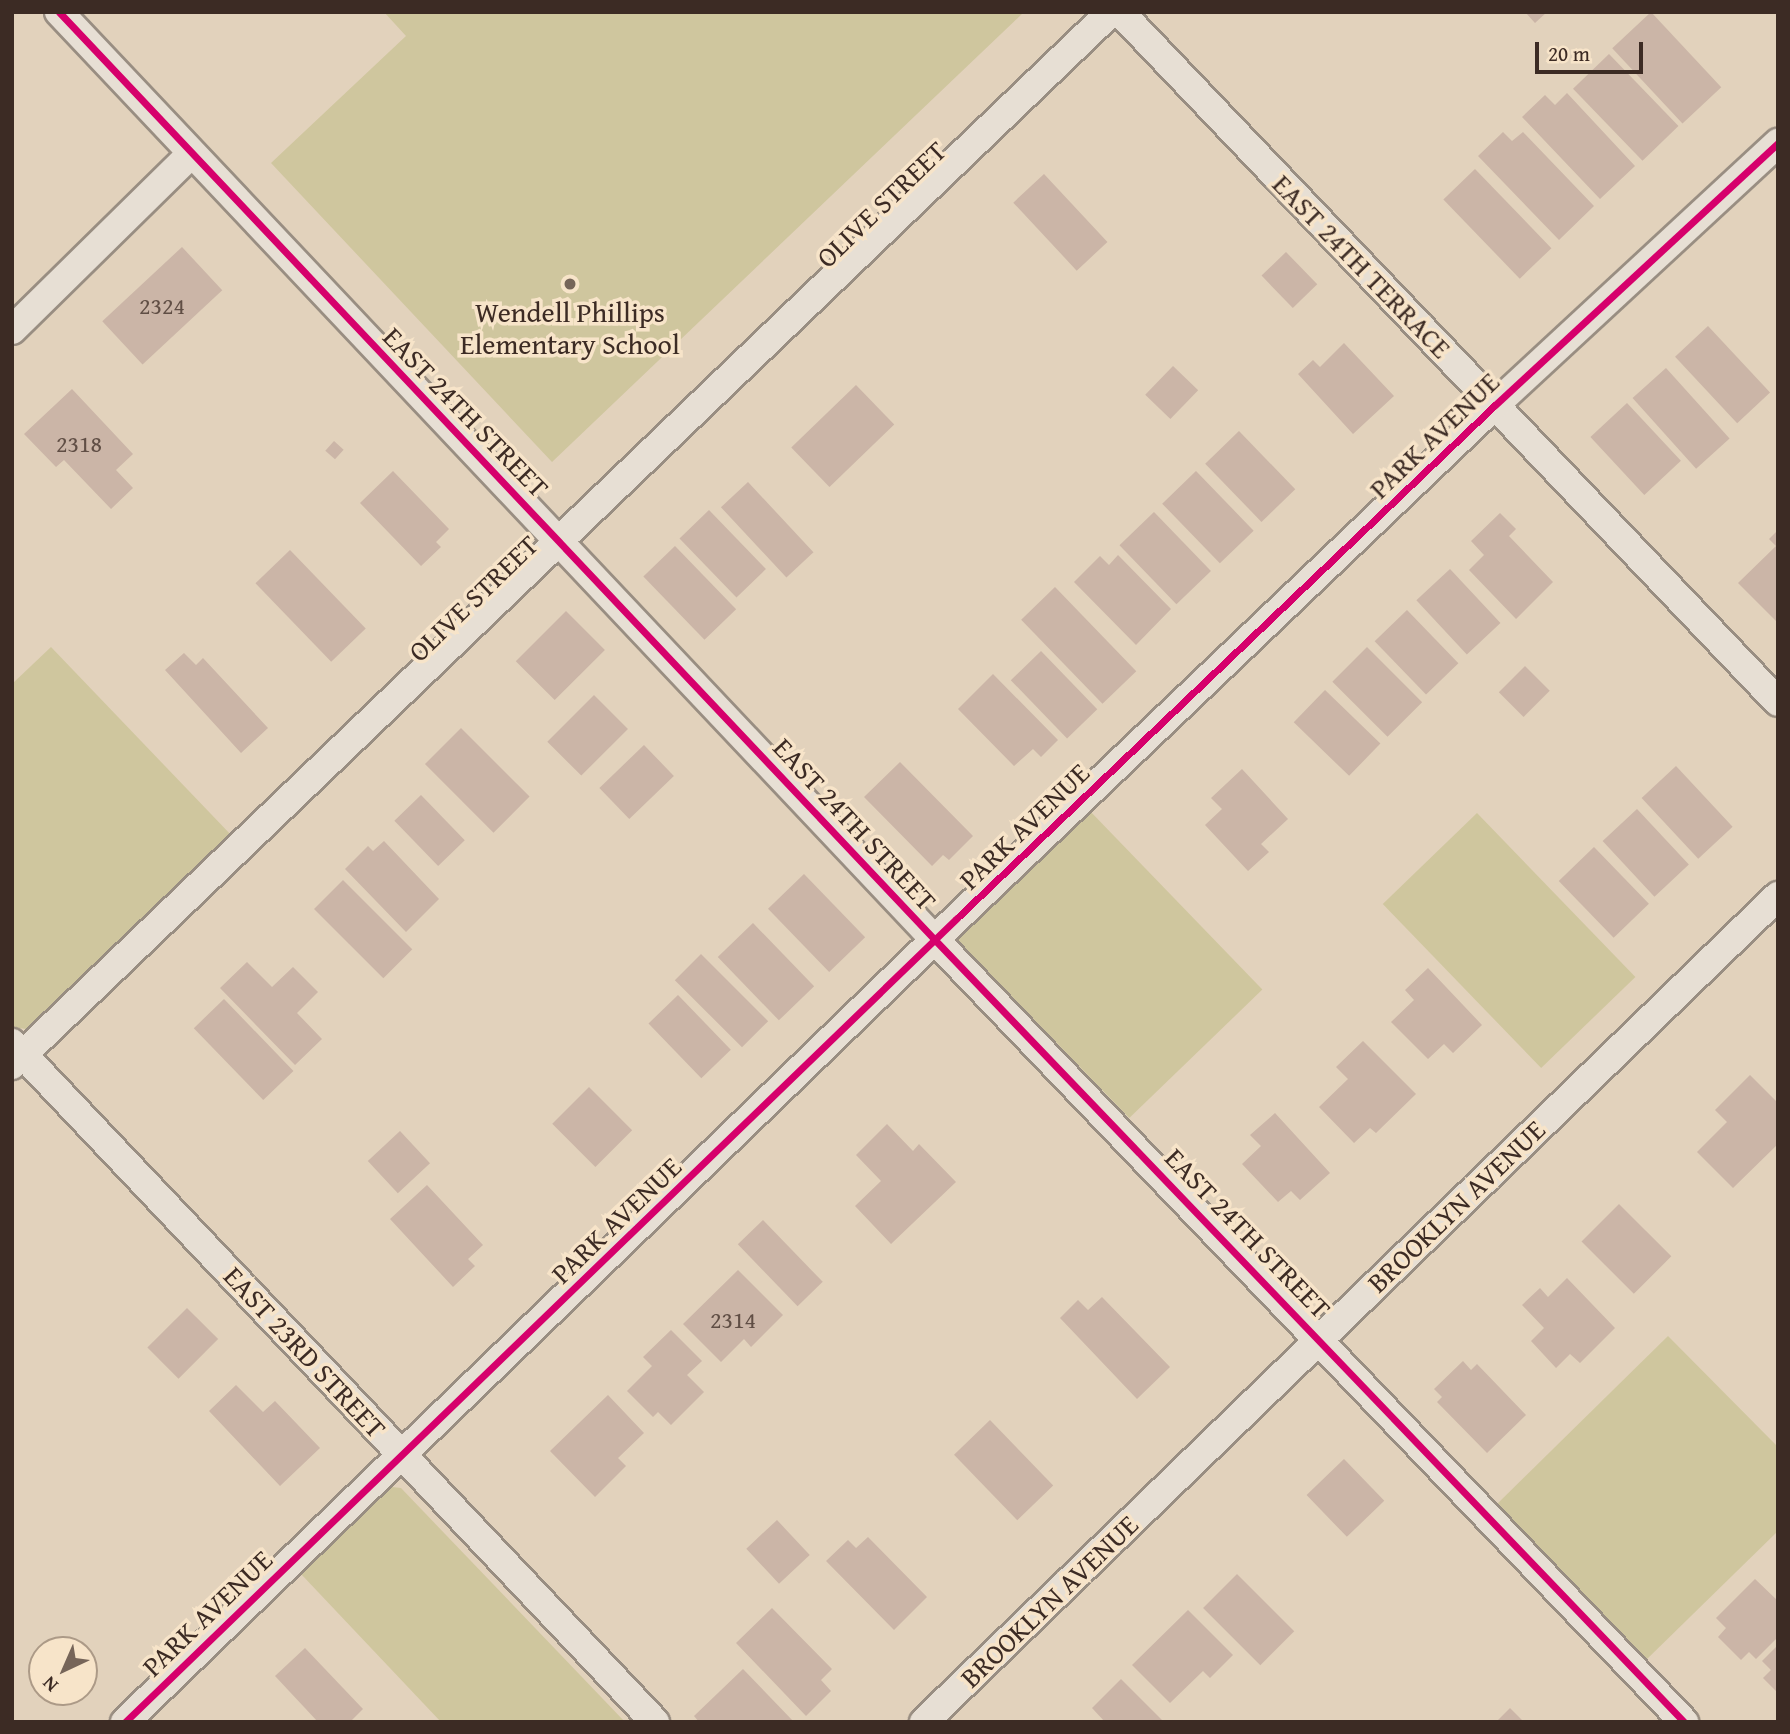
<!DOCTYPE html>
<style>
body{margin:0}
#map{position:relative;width:1790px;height:1734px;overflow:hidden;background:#e2d2bc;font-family:"Gentium Book Plus",serif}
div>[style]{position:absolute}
.green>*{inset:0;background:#cfc69e;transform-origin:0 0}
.building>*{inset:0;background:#cbb5a7;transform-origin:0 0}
.roads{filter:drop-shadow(2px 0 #998e82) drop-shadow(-2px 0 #998e82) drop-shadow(0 2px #998e82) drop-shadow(0 -2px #998e82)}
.street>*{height:28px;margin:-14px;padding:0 14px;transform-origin:14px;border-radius:14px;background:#e7dfd4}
.cycleway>*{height:7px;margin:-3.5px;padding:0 3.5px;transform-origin:3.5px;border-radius:3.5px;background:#d6006c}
.dots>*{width:19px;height:19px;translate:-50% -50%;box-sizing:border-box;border:4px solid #f7e4c9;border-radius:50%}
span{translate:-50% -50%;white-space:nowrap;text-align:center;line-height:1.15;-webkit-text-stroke:7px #f7e4c9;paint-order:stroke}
.number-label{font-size:24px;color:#604e45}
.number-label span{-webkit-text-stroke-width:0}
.street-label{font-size:28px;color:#3c2b24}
.poi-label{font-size:28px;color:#3c2b24}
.frame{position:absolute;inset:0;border:14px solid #3c2b24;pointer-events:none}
.north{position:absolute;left:28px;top:1636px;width:70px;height:70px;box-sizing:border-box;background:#f7e4c9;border:2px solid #ac9a87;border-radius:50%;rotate:224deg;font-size:19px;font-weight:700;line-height:28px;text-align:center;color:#3c2b24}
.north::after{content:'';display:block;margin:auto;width:24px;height:32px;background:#766559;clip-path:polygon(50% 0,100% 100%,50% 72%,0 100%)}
.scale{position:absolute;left:1535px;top:42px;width:108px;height:32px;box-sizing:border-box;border:4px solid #3c2b24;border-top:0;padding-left:9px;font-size:21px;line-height:24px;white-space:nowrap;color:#3c2b24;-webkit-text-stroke:5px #f7e4c9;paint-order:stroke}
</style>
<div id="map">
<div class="green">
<i style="clip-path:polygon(384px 12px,1024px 12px,552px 462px,271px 163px,406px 36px)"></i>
<i style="clip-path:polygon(51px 647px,233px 837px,33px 1030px,12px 1027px,12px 684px)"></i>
<i style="left:1088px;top:809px;width:251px;height:185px;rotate:46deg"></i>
<i style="left:1477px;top:813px;width:228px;height:131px;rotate:46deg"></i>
<i style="clip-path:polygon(1668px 1336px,1778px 1447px,1778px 1531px,1645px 1661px,1494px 1507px)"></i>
<i style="clip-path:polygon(392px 1487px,401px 1488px,625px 1722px,441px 1722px,301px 1574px)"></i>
</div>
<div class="building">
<i style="clip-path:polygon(1525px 12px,1547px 12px,1535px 23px)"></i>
<i style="left:1651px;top:12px;width:103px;height:53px;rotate:47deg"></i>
<i style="left:1609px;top:54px;width:100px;height:50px;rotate:46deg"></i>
<i style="clip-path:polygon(1567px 93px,1635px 166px,1600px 199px,1522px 117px,1545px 95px,1555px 105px)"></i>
<i style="clip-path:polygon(1503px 132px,1512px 141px,1523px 132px,1594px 206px,1559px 240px,1478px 156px)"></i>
<i style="left:1475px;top:169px;width:110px;height:44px;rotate:46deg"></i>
<i style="left:1044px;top:174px;width:93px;height:42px;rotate:47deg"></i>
<i style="left:182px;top:247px;width:59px;height:109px;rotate:47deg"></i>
<i style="left:1286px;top:252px;width:45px;height:34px;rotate:46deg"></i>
<i style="left:1708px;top:326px;width:91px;height:45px;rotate:47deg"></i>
<i style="clip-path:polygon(1344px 343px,1394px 396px,1353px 434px,1298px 374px,1313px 360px,1320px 367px)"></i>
<i style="left:1173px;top:366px;width:35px;height:40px;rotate:44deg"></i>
<i style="left:1666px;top:368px;width:95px;height:45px;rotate:48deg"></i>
<i style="left:856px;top:385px;width:55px;height:90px;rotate:46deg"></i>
<i style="clip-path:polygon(72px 389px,133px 454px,116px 470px,133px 488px,111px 509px,64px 460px,56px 467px,24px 434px)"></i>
<i style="left:1627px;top:403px;width:79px;height:50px;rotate:47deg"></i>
<i style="left:1239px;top:431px;width:81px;height:47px;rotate:46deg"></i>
<i style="left:334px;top:441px;width:13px;height:13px;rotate:42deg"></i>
<i style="clip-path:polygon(393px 471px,449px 529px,436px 542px,441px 547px,421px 566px,360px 503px)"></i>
<i style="left:1196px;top:471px;width:83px;height:47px;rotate:46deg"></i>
<i style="left:748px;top:482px;width:96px;height:37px;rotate:47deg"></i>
<i style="left:709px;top:510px;width:82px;height:41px;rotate:46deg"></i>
<i style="left:1154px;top:512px;width:82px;height:48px;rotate:46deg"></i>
<i style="clip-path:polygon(1500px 513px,1516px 529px,1509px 536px,1553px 582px,1516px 619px,1469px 570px,1484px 555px,1471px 541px)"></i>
<i style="clip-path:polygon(1778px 530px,1778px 623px,1738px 583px,1776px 546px,1769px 539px)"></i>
<i style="left:675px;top:546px;width:88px;height:44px;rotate:46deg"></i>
<i style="left:290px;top:550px;width:109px;height:48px;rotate:46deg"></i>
<i style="clip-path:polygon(1118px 555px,1171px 609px,1136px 645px,1074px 582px,1100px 556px,1109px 565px)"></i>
<i style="left:1450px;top:569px;width:74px;height:46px;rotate:47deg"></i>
<i style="left:1055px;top:587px;width:117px;height:47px;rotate:46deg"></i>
<i style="left:1407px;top:610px;width:74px;height:45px;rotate:46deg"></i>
<i style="left:566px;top:611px;width:55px;height:71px;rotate:45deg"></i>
<i style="left:1367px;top:647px;width:78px;height:49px;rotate:45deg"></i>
<i style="left:1041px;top:651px;width:81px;height:42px;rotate:46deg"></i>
<i style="clip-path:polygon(184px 653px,196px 665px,203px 658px,268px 728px,241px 753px,165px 670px)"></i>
<i style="left:1525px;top:666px;width:35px;height:37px;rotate:45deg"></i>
<i style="clip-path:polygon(993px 674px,1058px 740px,1041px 757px,1033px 749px,1014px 766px,958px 709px)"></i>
<i style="left:1325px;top:690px;width:77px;height:45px;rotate:44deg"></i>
<i style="left:594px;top:695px;width:48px;height:66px;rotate:45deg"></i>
<i style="left:461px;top:728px;width:97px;height:51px;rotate:45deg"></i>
<i style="left:644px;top:745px;width:43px;height:62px;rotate:46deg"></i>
<i style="clip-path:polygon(900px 762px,973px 836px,949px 860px,943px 855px,932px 866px,864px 797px)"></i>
<i style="left:1676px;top:766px;width:83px;height:47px;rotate:47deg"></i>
<i style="clip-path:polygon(1242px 769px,1288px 819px,1261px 844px,1269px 852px,1248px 871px,1205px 825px,1222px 809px,1211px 798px)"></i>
<i style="left:421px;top:795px;width:63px;height:37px;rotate:46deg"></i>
<i style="left:1637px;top:809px;width:76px;height:47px;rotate:47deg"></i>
<i style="clip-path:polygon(384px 841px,439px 899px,406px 932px,345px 869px,368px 846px,373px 851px)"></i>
<i style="left:1594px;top:847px;width:79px;height:49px;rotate:46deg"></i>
<i style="left:804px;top:874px;width:88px;height:50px;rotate:46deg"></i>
<i style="left:343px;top:880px;width:98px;height:41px;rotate:45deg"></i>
<i style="left:753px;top:923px;width:88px;height:49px;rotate:46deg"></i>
<i style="left:701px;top:954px;width:95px;height:37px;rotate:45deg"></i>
<i style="clip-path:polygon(247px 962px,272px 987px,293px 967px,318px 992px,297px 1013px,322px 1039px,295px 1065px,220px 988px)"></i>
<i style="clip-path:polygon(1428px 968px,1482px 1025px,1453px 1053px,1444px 1044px,1428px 1059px,1391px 1022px,1414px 1000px,1405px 990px)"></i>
<i style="left:678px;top:995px;width:76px;height:41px;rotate:46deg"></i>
<i style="left:224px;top:999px;width:100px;height:42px;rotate:46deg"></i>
<i style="clip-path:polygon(1363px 1041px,1416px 1094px,1376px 1133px,1370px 1128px,1354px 1143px,1319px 1107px,1348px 1079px,1336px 1067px)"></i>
<i style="clip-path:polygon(1750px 1075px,1778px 1103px,1778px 1144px,1733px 1188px,1697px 1152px,1727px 1122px,1715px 1110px)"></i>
<i style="left:589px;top:1087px;width:61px;height:52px;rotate:45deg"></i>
<i style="clip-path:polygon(1275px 1113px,1330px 1173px,1300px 1200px,1291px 1191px,1278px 1202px,1242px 1164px,1261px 1146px,1250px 1135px)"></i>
<i style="clip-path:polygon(887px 1124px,913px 1151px,919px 1144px,956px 1182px,891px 1244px,855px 1206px,881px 1181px,856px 1155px)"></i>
<i style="left:400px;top:1131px;width:44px;height:44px;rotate:47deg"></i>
<i style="clip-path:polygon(427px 1185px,483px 1245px,468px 1259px,475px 1266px,453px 1287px,390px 1219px)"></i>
<i style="left:1619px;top:1204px;width:74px;height:53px;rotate:45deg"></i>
<i style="left:763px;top:1220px;width:86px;height:35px;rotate:46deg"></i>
<i style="clip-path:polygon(738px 1270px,783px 1315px,751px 1347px,744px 1339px,721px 1362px,683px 1324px)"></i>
<i style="clip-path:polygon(1567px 1278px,1615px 1328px,1580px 1363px,1570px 1354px,1556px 1368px,1531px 1341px,1544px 1328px,1522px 1305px,1540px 1288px,1548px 1297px)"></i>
<i style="clip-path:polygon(1102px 1297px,1170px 1367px,1137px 1399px,1060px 1318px,1078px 1300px,1088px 1310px)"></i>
<i style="left:187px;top:1308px;width:44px;height:56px;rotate:45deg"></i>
<i style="clip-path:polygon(671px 1330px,702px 1361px,687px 1375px,704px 1392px,671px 1425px,658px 1412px,653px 1417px,627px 1391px,652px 1366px,643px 1357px)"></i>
<i style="clip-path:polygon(1463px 1361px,1471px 1370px,1477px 1364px,1526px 1415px,1487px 1453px,1437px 1402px,1442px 1397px,1434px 1389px)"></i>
<i style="clip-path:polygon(236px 1385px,263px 1412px,275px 1401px,320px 1448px,280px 1486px,209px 1411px)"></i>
<i style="clip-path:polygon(608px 1395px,644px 1433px,618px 1458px,626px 1466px,595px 1497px,550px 1451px)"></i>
<i style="left:990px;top:1420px;width:91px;height:50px;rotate:46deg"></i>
<i style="left:1344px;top:1459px;width:58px;height:52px;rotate:46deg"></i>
<i style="left:777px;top:1520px;width:48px;height:42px;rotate:47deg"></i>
<i style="clip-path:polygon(868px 1537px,927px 1597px,894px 1630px,826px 1561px,848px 1540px,856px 1548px)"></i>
<i style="left:1237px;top:1574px;width:81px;height:48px;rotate:45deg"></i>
<i style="clip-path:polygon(1755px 1579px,1778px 1601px,1778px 1637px,1756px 1659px,1749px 1652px,1741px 1660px,1718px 1637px,1726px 1628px,1716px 1618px)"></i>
<i style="clip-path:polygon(772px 1608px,832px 1669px,821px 1680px,831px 1691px,806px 1716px,736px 1643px)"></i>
<i style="clip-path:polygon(1188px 1610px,1233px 1655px,1210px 1678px,1203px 1671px,1170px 1703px,1132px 1665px)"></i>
<i style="clip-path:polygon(1778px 1645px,1778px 1693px,1763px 1678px,1771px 1670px,1762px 1661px)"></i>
<i style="clip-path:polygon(305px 1648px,363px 1709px,350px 1722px,318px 1722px,275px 1676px)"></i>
<i style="clip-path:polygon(743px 1669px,794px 1722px,699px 1722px,694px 1716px)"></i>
<i style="clip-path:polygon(1121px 1679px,1164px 1722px,1105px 1722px,1092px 1708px)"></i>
<i style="clip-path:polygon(1510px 1708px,1524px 1722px,1496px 1722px)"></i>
</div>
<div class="roads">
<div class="street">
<i style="left:59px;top:12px;width:1276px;rotate:46.65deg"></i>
<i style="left:935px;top:940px;width:1083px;rotate:46.23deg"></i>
<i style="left:1120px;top:12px;width:953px;rotate:46.36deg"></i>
<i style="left:12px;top:330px;width:250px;rotate:-44.5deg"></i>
<i style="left:12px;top:1043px;width:935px;rotate:46.56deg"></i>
<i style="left:12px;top:1065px;width:1522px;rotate:-43.78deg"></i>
<i style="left:125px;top:1722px;width:1157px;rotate:-44.02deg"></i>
<i style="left:957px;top:918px;width:743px;rotate:-43.64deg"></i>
<i style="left:1495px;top:405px;width:386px;rotate:-42.8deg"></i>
<i style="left:924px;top:1722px;width:1188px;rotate:-44.05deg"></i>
</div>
</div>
<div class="cycleway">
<i style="left:59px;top:12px;width:1276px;rotate:46.65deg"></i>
<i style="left:935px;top:940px;width:1083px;rotate:46.23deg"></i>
<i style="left:125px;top:1722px;width:1157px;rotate:-44.02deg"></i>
<i style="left:957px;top:918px;width:743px;rotate:-43.64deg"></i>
<i style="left:1495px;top:405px;width:386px;rotate:-42.8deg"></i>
</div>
<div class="dots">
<i style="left:570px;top:284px;background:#766559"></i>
</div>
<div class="number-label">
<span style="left:162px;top:306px">2324</span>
<span style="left:79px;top:444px">2318</span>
<span style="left:733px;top:1320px">2314</span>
</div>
<div class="street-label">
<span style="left:881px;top:204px;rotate:-44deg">OLIVE STREET</span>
<span style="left:1362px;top:266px;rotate:46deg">EAST 24TH TERRACE</span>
<span style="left:466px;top:412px;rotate:46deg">EAST 24TH STREET</span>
<span style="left:1434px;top:435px;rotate:-44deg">PARK AVENUE</span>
<span style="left:473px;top:598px;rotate:-44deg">OLIVE STREET</span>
<span style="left:855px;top:824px;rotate:47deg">EAST 24TH STREET</span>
<span style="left:1024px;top:826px;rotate:-44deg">PARK AVENUE</span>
<span style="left:1456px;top:1206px;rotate:-44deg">BROOKLYN AVENUE</span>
<span style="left:616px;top:1220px;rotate:-44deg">PARK AVENUE</span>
<span style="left:1248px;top:1233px;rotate:46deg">EAST 24TH STREET</span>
<span style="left:305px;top:1352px;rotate:47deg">EAST 23RD STREET</span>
<span style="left:1049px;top:1601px;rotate:-44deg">BROOKLYN AVENUE</span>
<span style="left:207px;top:1613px;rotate:-44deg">PARK AVENUE</span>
</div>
<div class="poi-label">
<span style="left:570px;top:328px">Wendell Phillips<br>Elementary School</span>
</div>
<div class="frame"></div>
<div class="north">N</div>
<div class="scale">20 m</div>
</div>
